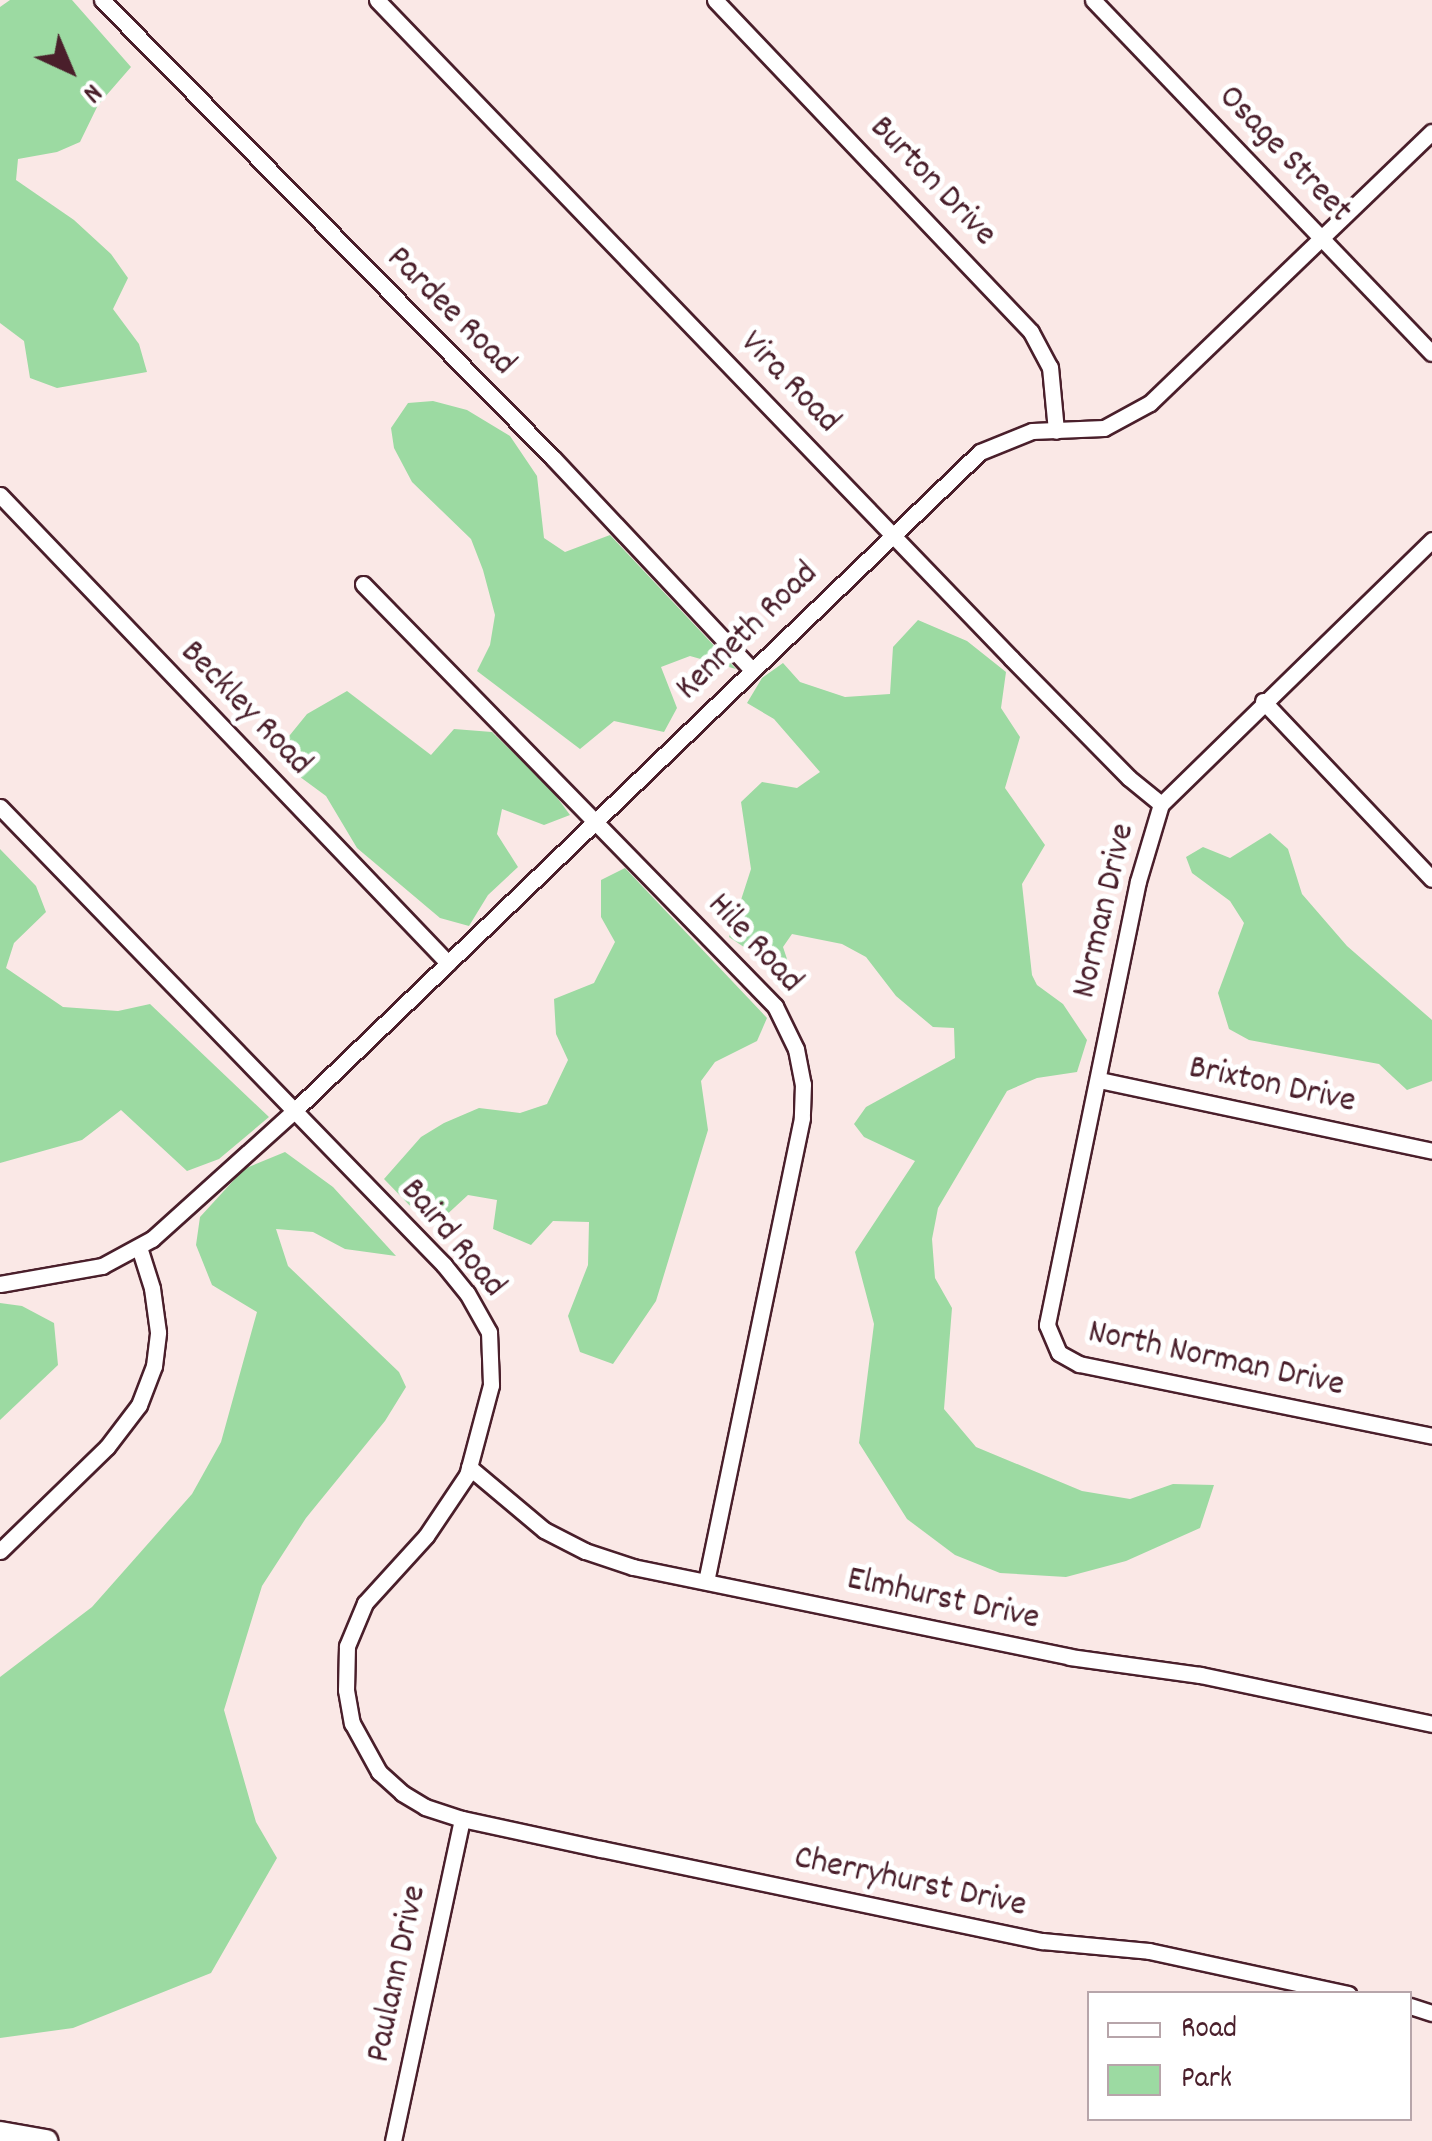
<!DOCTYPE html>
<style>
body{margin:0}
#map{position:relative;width:1432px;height:2141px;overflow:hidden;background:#fae8e6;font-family:Dekko,sans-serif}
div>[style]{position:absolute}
.green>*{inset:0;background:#9cdaa2}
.roads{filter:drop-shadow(2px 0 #4a1f2b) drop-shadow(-2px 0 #4a1f2b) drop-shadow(0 2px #4a1f2b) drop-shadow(0 -2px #4a1f2b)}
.minor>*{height:15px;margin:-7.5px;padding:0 7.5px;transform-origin:7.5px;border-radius:7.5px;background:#fff}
.secondary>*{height:22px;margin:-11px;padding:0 11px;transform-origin:11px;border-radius:11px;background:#fff}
span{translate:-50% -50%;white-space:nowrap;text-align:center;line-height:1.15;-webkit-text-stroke:10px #fff;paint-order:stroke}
.street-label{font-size:35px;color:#4a1f2b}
.legend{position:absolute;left:1087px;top:1991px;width:325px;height:130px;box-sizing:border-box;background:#fff;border:2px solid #b7a5aa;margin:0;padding:12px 18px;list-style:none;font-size:30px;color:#4a1f2b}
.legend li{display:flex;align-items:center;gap:20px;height:50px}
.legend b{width:50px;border:2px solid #b7a5aa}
.north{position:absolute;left:20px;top:20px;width:100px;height:100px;-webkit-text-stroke:8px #fff;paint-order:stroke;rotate:136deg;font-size:28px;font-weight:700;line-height:40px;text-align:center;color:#4a1f2b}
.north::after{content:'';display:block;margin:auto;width:35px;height:45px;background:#4a1f2b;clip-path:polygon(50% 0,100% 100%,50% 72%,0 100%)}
</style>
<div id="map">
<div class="green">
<i style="clip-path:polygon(10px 0,72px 0,131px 67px,98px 105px,80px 142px,57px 152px,18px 159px,16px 180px,74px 220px,111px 254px,128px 278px,113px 309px,139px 344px,147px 372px,57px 388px,30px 378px,24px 341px,0 323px,0 7px)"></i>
<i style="clip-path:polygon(433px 401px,467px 410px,510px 436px,537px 476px,544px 538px,565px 552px,610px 535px,736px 669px,690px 656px,661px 667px,677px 708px,664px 732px,614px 721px,580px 749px,477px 671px,490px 645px,495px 615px,483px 570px,471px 539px,412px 482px,394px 448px,391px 428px,408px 403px)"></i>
<i style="clip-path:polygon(918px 620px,967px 641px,1006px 672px,1001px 708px,1020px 737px,1005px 788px,1045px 845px,1022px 884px,1032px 975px,1037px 985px,1063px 1004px,1087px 1040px,1077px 1072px,1037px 1078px,1007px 1091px,938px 1208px,932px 1239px,935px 1278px,952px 1308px,944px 1409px,976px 1447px,1082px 1491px,1130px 1499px,1173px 1484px,1214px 1485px,1200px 1528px,1126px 1561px,1066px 1577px,1000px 1573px,955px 1555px,907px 1519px,859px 1443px,874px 1324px,855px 1252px,915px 1161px,864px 1137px,854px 1124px,866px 1107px,955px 1058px,954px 1028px,933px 1027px,896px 996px,866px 957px,842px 944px,792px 934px,783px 947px,790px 968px,775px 968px,729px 937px,751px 869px,741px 802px,762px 782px,797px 788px,820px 772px,774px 719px,747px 703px,762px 678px,783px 663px,800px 682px,845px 697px,890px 694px,893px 647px)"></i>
<i style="clip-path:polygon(347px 691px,431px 755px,454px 729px,492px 732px,550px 788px,570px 815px,544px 825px,502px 809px,497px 834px,518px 867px,488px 895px,469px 926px,440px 918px,357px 848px,326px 796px,292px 771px,277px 751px,307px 714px)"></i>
<i style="clip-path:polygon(1270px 833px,1288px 849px,1302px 894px,1347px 946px,1432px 1020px,1432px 1081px,1407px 1090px,1379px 1064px,1249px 1040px,1229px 1029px,1218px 993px,1244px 923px,1230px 901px,1192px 873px,1186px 857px,1203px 847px,1230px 858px)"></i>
<i style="clip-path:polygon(0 849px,36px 886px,46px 912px,14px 943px,6px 968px,63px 1007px,118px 1011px,150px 1004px,269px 1117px,219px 1159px,187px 1171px,121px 1110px,82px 1140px,0 1163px)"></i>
<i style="clip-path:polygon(625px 868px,767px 1018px,757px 1041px,715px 1062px,701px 1081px,708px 1130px,656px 1301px,613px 1364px,580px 1352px,568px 1316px,588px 1265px,589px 1222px,553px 1221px,531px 1245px,493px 1229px,497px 1200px,468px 1195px,442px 1219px,415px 1211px,384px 1179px,421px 1137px,444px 1123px,479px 1108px,520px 1113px,547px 1104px,568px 1060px,556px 1034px,554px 999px,594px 983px,615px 942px,601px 917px,601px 880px)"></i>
<i style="clip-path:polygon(285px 1152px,333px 1187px,396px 1256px,345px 1249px,313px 1232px,276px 1229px,288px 1266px,399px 1372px,406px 1387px,385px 1421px,306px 1518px,262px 1586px,224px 1710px,256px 1822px,277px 1858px,211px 1973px,73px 2028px,0 2038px,0 1677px,92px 1607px,192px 1494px,221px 1442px,257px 1312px,212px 1285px,196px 1245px,200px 1217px,244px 1169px)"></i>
<i style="clip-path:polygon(0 1303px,22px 1306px,54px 1323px,58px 1365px,0 1420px)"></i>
</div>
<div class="roads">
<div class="minor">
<i style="left:102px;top:0;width:643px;rotate:45.44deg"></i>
<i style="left:553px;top:458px;width:291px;rotate:46.8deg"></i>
<i style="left:377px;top:0;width:914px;rotate:46.06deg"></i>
<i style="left:1011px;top:658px;width:168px;rotate:45.5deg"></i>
<i style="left:1129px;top:778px;width:41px;rotate:39.1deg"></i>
<i style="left:715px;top:0;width:458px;rotate:46.4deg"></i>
<i style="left:1031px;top:332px;width:40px;rotate:62deg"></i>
<i style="left:1050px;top:367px;width:64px;rotate:84.6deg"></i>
<i style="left:1093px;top:0;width:489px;rotate:46.2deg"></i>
<i style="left:0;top:495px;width:648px;rotate:46.25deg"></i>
<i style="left:1432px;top:540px;width:378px;rotate:135.7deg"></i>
<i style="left:1161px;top:804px;width:80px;rotate:106.6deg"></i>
<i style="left:1138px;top:881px;width:453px;rotate:101.6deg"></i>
<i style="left:1047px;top:1325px;width:30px;rotate:67deg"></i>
<i style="left:1059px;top:1353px;width:23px;rotate:29deg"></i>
<i style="left:1079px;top:1364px;width:360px;rotate:11.5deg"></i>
<i style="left:363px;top:584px;width:590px;rotate:45.69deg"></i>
<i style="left:775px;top:1006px;width:48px;rotate:64deg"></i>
<i style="left:796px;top:1049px;width:36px;rotate:79deg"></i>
<i style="left:803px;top:1084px;width:34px;rotate:92deg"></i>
<i style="left:802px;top:1118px;width:473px;rotate:101.7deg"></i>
<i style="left:1263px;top:701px;width:245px;rotate:46.5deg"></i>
<i style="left:0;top:807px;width:638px;rotate:45.89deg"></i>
<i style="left:444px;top:1265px;width:36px;rotate:51deg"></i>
<i style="left:467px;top:1293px;width:45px;rotate:60.6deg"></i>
<i style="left:489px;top:1332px;width:53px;rotate:87.8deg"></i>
<i style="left:491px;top:1385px;width:93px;rotate:104.9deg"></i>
<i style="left:467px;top:1475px;width:73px;rotate:123.9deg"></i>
<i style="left:426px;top:1536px;width:91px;rotate:132.3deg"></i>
<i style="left:365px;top:1603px;width:47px;rotate:112.7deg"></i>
<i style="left:347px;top:1646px;width:44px;rotate:91.3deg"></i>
<i style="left:346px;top:1690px;width:34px;rotate:80deg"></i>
<i style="left:352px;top:1723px;width:56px;rotate:61.1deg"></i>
<i style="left:379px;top:1772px;width:31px;rotate:42deg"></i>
<i style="left:402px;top:1793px;width:27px;rotate:31deg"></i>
<i style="left:425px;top:1807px;width:39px;rotate:18deg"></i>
<i style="left:462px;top:1819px;width:142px;rotate:12.2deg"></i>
<i style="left:601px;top:1849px;width:450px;rotate:11.8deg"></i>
<i style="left:1042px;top:1941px;width:107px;rotate:5.3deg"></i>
<i style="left:1149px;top:1951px;width:204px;rotate:12.2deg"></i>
<i style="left:1099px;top:1080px;width:340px;rotate:12deg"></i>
<i style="left:0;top:1284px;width:104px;rotate:-10deg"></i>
<i style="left:102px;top:1266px;width:57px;rotate:-28.4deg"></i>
<i style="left:152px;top:1239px;width:191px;rotate:-42deg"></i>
<i style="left:294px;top:1111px;width:951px;rotate:-43.85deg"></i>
<i style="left:980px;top:452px;width:56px;rotate:-22deg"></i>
<i style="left:1032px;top:431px;width:72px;rotate:-2.4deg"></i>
<i style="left:1104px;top:428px;width:52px;rotate:-28.5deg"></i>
<i style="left:1150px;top:403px;width:391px;rotate:-43.9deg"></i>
<i style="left:469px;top:1467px;width:98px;rotate:40deg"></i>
<i style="left:544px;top:1530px;width:46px;rotate:27.1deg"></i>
<i style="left:585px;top:1551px;width:51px;rotate:18.4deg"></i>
<i style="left:633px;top:1567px;width:446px;rotate:11.6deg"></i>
<i style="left:1070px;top:1657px;width:131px;rotate:7.9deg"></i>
<i style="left:1200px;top:1675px;width:237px;rotate:11.9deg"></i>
<i style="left:0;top:1551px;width:149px;rotate:-44.2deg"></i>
<i style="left:107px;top:1447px;width:53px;rotate:-52.7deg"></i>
<i style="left:139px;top:1405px;width:42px;rotate:-69deg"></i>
<i style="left:154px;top:1366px;width:34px;rotate:-83deg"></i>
<i style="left:158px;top:1332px;width:44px;rotate:-97.8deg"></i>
<i style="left:152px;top:1288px;width:43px;rotate:-107.6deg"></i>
<i style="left:1410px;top:2006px;width:23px;rotate:18deg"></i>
<i style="left:393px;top:2141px;width:329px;rotate:-77.9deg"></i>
</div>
<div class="secondary">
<i style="left:0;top:2133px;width:47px;rotate:9.9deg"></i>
</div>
</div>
<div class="street-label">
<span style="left:1284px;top:155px;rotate:46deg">Osage Street</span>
<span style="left:932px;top:182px;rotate:46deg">Burton Drive</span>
<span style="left:450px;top:312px;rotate:45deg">Pardee Road</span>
<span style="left:789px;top:383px;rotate:46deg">Vira Road</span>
<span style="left:748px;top:632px;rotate:-44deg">Kenneth Road</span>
<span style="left:245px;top:709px;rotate:46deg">Beckley Road</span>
<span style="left:1105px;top:911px;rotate:-77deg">Norman Drive</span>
<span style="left:754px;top:944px;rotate:47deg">Hile Road</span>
<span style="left:1272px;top:1086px;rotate:12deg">Brixton Drive</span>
<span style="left:452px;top:1239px;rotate:50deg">Baird Road</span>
<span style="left:1216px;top:1360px;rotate:12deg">North Norman Drive</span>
<span style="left:943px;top:1600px;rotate:12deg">Elmhurst Drive</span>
<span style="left:910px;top:1883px;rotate:12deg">Cherryhurst Drive</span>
<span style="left:398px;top:1974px;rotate:-78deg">Paulann Drive</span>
</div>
<ul class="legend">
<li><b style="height:12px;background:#fff"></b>Road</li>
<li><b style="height:28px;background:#9cdaa2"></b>Park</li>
</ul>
<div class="north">N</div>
</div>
